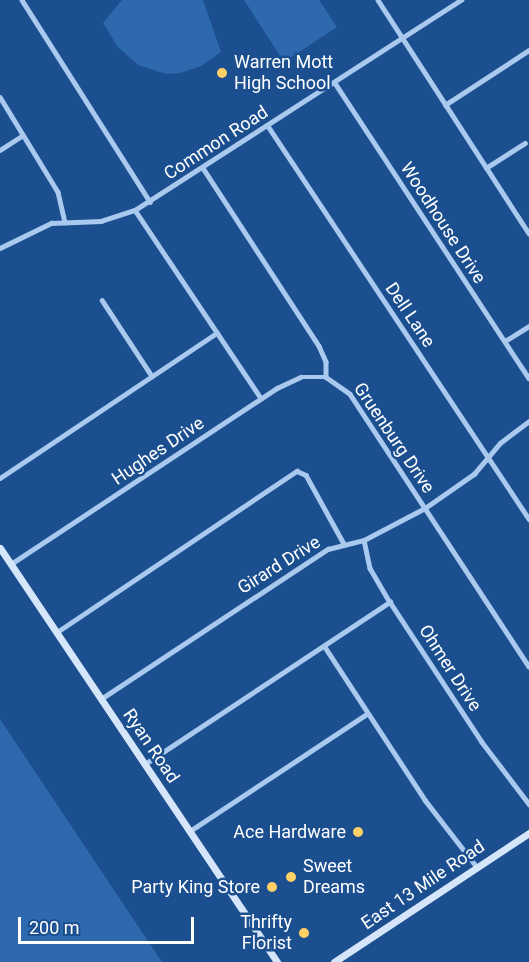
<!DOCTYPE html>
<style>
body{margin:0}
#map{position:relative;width:529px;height:962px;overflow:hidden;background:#1b4f8f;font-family:Roboto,sans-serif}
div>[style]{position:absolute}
.green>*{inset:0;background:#2e69ad}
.minor>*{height:4.5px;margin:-2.25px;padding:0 2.25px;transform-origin:2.25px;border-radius:2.25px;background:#a9c9ee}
.secondary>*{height:7px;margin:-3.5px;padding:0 3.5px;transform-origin:3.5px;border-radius:3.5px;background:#d6e6fa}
.dots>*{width:16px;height:16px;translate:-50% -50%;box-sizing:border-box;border:3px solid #1b4f8f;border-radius:50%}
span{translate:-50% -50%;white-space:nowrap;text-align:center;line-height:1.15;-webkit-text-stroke:5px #1b4f8f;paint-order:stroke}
.poi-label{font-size:18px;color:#fff}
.left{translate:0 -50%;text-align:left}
.right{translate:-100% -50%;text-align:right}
.street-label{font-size:18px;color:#fff}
.scale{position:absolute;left:18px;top:917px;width:176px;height:27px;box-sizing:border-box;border:3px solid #fff;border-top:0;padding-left:8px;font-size:18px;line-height:21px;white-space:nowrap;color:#fff;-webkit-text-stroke:4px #1b4f8f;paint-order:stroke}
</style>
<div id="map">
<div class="green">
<i style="clip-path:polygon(122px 0,203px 0,221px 52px,201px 66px,180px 73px,166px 74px,138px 65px,117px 46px,103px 23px)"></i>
<i style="clip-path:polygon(244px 0,319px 0,337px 27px,284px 62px)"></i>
<i style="clip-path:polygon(0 719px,162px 962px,0 962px)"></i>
</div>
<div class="minor">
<i style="left:22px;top:0;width:239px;rotate:57.6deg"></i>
<i style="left:378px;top:0;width:278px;rotate:57.1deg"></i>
<i style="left:335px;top:83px;width:353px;rotate:56.7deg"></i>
<i style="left:0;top:97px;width:111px;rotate:58.6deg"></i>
<i style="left:58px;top:192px;width:31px;rotate:77deg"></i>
<i style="left:445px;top:105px;width:100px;rotate:-33.2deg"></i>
<i style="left:268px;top:126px;width:472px;rotate:56.4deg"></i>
<i style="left:0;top:150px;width:27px;rotate:-33deg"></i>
<i style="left:203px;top:168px;width:212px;rotate:56.9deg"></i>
<i style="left:319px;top:346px;width:17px;rotate:66deg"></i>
<i style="left:326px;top:362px;width:15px;rotate:90deg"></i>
<i style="left:486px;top:168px;width:46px;rotate:-32.7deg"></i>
<i style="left:135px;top:210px;width:226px;rotate:56.2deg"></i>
<i style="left:0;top:248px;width:57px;rotate:-26.1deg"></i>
<i style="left:51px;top:223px;width:50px;rotate:-2.3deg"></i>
<i style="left:101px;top:221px;width:36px;rotate:-18deg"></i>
<i style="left:135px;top:210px;width:388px;rotate:-32.8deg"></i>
<i style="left:102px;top:300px;width:91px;rotate:56.7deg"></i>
<i style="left:505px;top:341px;width:28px;rotate:-32deg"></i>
<i style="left:0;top:478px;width:261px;rotate:-33.8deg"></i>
<i style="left:364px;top:540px;width:29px;rotate:78deg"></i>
<i style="left:370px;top:568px;width:39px;rotate:60deg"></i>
<i style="left:390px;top:602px;width:168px;rotate:56.7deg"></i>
<i style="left:482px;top:742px;width:78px;rotate:52.8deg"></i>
<i style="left:11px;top:564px;width:319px;rotate:-33.5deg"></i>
<i style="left:277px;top:388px;width:26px;rotate:-25deg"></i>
<i style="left:301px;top:377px;width:25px"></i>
<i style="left:326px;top:377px;width:29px;rotate:35deg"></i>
<i style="left:350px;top:394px;width:326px;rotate:56.7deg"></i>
<i style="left:57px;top:632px;width:289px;rotate:-33.9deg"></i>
<i style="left:297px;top:471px;width:10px;rotate:24deg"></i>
<i style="left:306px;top:475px;width:77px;rotate:61.1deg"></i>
<i style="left:325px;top:647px;width:183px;rotate:56.8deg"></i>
<i style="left:425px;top:800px;width:85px;rotate:52.2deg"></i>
<i style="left:101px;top:699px;width:272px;rotate:-33.5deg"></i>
<i style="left:328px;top:549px;width:37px;rotate:-14deg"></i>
<i style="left:364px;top:540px;width:69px;rotate:-27.7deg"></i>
<i style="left:425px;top:508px;width:60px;rotate:-34.8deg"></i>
<i style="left:474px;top:474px;width:40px;rotate:-50deg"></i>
<i style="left:500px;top:443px;width:36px;rotate:-37deg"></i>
<i style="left:145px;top:764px;width:294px;rotate:-33.5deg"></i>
<i style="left:190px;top:831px;width:212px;rotate:-33.5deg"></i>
</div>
<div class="secondary">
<i style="left:0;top:548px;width:498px;rotate:56.2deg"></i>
<i style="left:334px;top:962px;width:234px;rotate:-33.5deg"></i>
</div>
<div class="dots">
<i style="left:222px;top:73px;background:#ffd166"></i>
<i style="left:358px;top:832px;background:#ffd166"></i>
<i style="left:291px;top:877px;background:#ffd166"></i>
<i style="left:272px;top:887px;background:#ffd166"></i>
<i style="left:304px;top:933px;background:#ffd166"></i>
</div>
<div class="poi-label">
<span class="left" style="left:234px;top:73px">Warren Mott<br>High School</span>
<span class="right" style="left:346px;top:832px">Ace Hardware</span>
<span class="left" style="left:303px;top:877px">Sweet<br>Dreams</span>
<span class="right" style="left:260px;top:887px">Party King Store</span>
<span class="right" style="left:292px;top:933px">Thrifty<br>Florist</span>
</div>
<div class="street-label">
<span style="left:216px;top:143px;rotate:-33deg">Common Road</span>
<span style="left:443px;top:223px;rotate:57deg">Woodhouse Drive</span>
<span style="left:410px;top:315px;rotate:56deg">Dell Lane</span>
<span style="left:394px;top:438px;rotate:56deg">Gruenburg Drive</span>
<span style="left:158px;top:451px;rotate:-34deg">Hughes Drive</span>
<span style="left:279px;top:565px;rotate:-32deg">Girard Drive</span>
<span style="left:450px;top:668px;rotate:57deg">Ohmer Drive</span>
<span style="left:151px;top:746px;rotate:56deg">Ryan Road</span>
<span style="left:423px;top:885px;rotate:-34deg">East 13 Mile Road</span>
</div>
<div class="scale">200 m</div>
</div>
